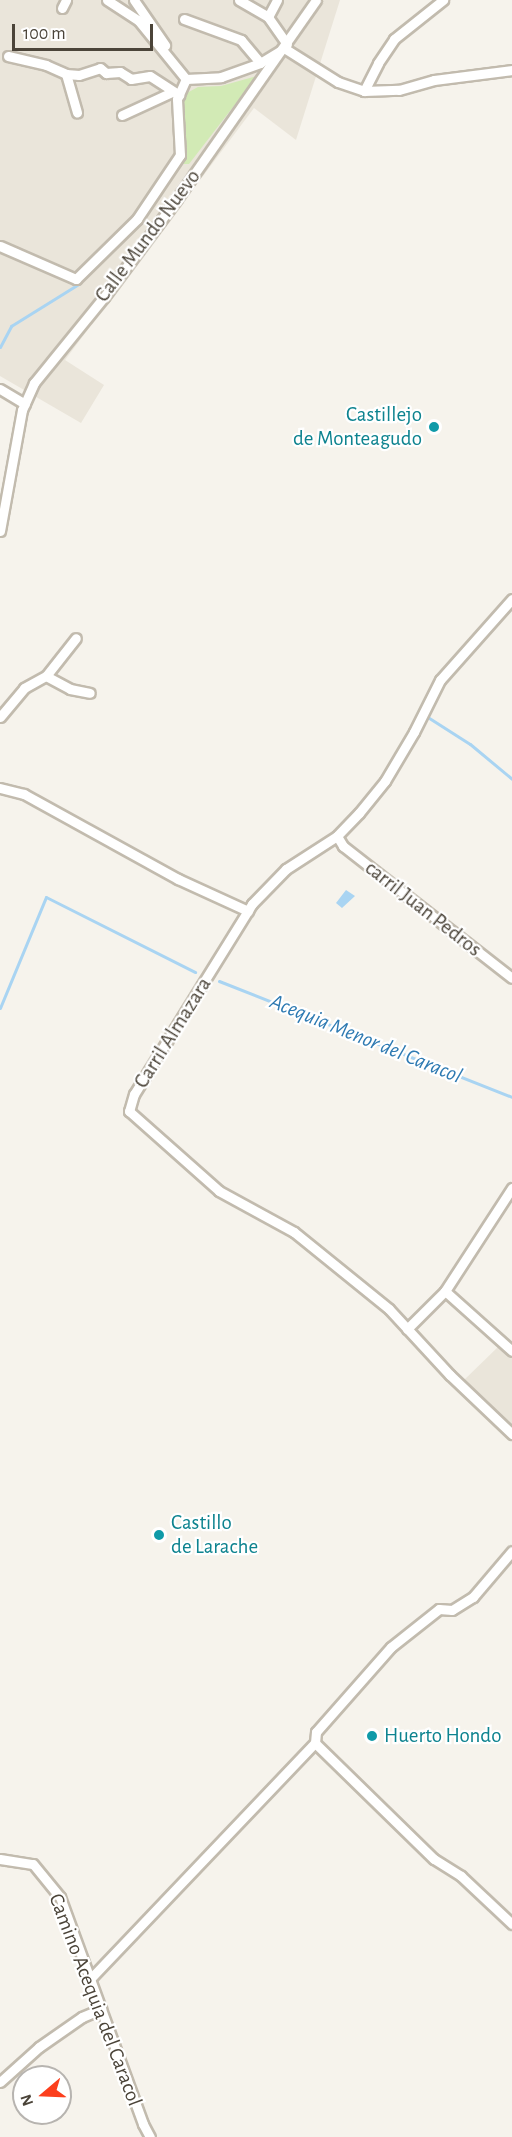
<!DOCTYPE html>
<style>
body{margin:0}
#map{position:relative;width:512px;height:2137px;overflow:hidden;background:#f6f3ec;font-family:"Alegreya Sans",sans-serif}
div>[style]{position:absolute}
.residential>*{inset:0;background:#eae5da}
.green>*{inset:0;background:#d2eab5}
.water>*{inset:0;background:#a9d4f2}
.stream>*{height:3px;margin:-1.5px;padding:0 1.5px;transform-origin:1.5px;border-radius:1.5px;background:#a9d4f2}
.roads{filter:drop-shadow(2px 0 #c2bbae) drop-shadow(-2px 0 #c2bbae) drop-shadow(0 2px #c2bbae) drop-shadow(0 -2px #c2bbae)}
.street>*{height:9px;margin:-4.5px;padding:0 4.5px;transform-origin:4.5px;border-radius:4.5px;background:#fff}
.dots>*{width:16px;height:16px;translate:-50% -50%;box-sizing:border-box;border:3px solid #fff;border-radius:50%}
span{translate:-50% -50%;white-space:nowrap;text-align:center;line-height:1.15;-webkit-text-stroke:4.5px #fff;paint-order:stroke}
.street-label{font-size:21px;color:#4b4439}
.culture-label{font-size:21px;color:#0d838f}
.right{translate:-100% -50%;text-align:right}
.left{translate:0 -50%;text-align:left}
.water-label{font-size:22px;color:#2e7ab2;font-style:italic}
.north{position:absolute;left:12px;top:2065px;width:60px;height:60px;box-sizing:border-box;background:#fff;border:2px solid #b7b4b0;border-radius:50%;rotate:251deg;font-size:16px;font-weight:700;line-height:24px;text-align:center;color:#4b4439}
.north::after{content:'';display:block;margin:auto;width:21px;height:27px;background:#fc3f1d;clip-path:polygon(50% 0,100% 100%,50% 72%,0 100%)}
.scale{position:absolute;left:12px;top:24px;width:141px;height:27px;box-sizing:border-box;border:3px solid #4b4439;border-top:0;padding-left:8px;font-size:18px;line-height:21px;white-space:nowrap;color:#4b4439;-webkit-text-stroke:4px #fff;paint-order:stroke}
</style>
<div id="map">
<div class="residential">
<i style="clip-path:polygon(0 0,340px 0,296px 140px,254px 108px,65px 360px,104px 385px,81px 423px,0 376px)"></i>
<i style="clip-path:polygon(500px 1345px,512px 1356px,512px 1430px,462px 1382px)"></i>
</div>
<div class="green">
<i style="clip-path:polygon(257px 76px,189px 164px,182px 164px,186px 142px,183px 95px,198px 87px,221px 86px)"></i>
</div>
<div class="water">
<i style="clip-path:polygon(346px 890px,355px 896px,342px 908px,336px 903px)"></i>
</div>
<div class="stream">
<i style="left:0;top:347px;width:24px;rotate:-62deg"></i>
<i style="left:11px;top:326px;width:81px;rotate:-31.9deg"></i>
<i style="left:426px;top:716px;width:52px;rotate:32.5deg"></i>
<i style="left:470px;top:744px;width:55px;rotate:39.8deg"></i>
<i style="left:219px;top:981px;width:315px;rotate:21.6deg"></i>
<i style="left:0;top:1008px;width:120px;rotate:-67.5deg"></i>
<i style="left:46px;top:897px;width:167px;rotate:26.7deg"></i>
</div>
<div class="roads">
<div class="street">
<i style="left:107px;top:0;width:37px;rotate:33deg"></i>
<i style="left:138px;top:20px;width:76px;rotate:50.9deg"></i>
<i style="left:186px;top:79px;width:35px;rotate:-3deg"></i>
<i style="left:221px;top:77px;width:41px;rotate:-19.7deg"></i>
<i style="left:260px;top:63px;width:23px;rotate:-31deg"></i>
<i style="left:134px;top:0;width:55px;rotate:55.4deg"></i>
<i style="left:239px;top:0;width:34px;rotate:30deg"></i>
<i style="left:277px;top:0;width:19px;rotate:118deg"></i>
<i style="left:268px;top:17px;width:33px;rotate:55deg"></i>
<i style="left:62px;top:8px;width:9px;rotate:-63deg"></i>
<i style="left:184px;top:19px;width:61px;rotate:20.2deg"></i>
<i style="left:241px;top:40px;width:30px;rotate:50deg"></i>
<i style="left:284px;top:48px;width:64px;rotate:32.2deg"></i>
<i style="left:338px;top:82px;width:28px;rotate:19deg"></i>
<i style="left:364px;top:91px;width:35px;rotate:-2deg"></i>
<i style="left:399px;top:90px;width:36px;rotate:-16deg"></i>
<i style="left:434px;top:80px;width:79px;rotate:-7.3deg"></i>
<i style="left:8px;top:56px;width:39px;rotate:13deg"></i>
<i style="left:46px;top:65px;width:22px;rotate:24deg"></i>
<i style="left:66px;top:74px;width:13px;rotate:4deg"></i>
<i style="left:79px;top:75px;width:22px;rotate:-18deg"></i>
<i style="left:100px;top:68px;width:8px;rotate:40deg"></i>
<i style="left:106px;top:73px;width:14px;rotate:-4deg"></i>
<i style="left:120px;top:72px;width:13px;rotate:32deg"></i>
<i style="left:131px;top:79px;width:19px;rotate:-9deg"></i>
<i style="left:150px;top:76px;width:35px;rotate:33deg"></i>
<i style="left:66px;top:74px;width:40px;rotate:74deg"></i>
<i style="left:364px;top:91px;width:31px;rotate:-63deg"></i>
<i style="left:378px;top:63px;width:29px;rotate:-56deg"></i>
<i style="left:394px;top:39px;width:63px;rotate:-38.5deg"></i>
<i style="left:122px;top:115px;width:55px;rotate:-24.7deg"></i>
<i style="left:0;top:246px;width:83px;rotate:23.5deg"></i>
<i style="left:76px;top:279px;width:86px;rotate:-44.5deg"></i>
<i style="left:137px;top:219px;width:77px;rotate:-56.1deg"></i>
<i style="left:180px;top:155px;width:56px;rotate:-93.1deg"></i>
<i style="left:177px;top:99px;width:22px;rotate:-66deg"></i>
<i style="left:0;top:389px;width:29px;rotate:31deg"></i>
<i style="left:0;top:531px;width:123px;rotate:-79.7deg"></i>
<i style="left:22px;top:410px;width:30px;rotate:-66deg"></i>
<i style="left:34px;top:383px;width:111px;rotate:-50.9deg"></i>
<i style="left:104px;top:297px;width:121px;rotate:-53.4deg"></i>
<i style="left:176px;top:200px;width:244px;rotate:-55deg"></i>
<i style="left:512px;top:599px;width:108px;rotate:131.6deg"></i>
<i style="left:440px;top:680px;width:58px;rotate:116.6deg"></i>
<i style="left:414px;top:732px;width:57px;rotate:120.6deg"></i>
<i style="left:385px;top:781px;width:41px;rotate:129.1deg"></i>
<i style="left:359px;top:813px;width:32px;rotate:134deg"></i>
<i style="left:337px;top:836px;width:61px;rotate:147.1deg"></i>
<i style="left:286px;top:869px;width:49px;rotate:134.2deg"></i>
<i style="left:252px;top:904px;width:224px;rotate:121.8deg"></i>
<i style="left:134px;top:1094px;width:18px;rotate:106deg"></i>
<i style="left:129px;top:1111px;width:120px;rotate:41.6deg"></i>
<i style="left:219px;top:1191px;width:85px;rotate:28.7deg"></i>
<i style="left:294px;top:1232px;width:122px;rotate:39deg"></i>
<i style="left:389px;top:1309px;width:90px;rotate:47.3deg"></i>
<i style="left:450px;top:1375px;width:86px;rotate:43.6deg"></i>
<i style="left:46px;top:676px;width:27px;rotate:28deg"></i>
<i style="left:70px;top:689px;width:20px;rotate:11deg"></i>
<i style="left:0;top:717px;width:38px;rotate:-50deg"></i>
<i style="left:24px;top:688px;width:25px;rotate:-29deg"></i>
<i style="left:46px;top:676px;width:48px;rotate:-51.7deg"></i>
<i style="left:0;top:788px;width:25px;rotate:14deg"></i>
<i style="left:24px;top:794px;width:176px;rotate:28.9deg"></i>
<i style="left:178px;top:879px;width:77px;rotate:24.6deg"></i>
<i style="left:337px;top:836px;width:12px;rotate:59deg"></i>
<i style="left:343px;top:846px;width:214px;rotate:38deg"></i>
<i style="left:445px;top:1291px;width:90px;rotate:41.8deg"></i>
<i style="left:407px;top:1329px;width:54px;rotate:-45deg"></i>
<i style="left:445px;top:1291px;width:123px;rotate:-57deg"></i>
<i style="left:315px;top:1743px;width:166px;rotate:44.3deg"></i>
<i style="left:434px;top:1859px;width:32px;rotate:32deg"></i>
<i style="left:461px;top:1876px;width:70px;rotate:43.3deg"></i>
<i style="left:0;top:1859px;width:33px;rotate:9deg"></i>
<i style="left:33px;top:1864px;width:43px;rotate:50.7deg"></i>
<i style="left:60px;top:1897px;width:242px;rotate:69.9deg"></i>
<i style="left:143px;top:2124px;width:15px;rotate:62deg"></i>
<i style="left:90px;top:1979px;width:326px;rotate:-46.4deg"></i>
<i style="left:315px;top:1743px;width:11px;rotate:-85deg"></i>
<i style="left:316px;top:1732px;width:113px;rotate:-48.6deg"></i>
<i style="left:391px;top:1647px;width:61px;rotate:-38.4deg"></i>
<i style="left:439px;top:1609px;width:13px;rotate:4deg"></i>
<i style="left:452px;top:1610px;width:25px;rotate:-32deg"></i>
<i style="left:473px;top:1597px;width:60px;rotate:-49.7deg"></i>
<i style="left:0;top:2082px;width:52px;rotate:-41.9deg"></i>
<i style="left:39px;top:2047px;width:52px;rotate:-34.9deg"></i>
<i style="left:82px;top:2017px;width:21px;rotate:-23deg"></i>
</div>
</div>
<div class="dots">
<i style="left:434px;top:427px;background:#0f9aa8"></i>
<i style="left:159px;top:1535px;background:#0f9aa8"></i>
<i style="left:372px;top:1736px;background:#0f9aa8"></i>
</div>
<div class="street-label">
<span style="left:148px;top:236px;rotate:-53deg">Calle Mundo Nuevo</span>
<span style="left:423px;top:909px;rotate:38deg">carril Juan Pedros</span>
<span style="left:173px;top:1033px;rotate:-58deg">Carril Almazara</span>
<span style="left:95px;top:2000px;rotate:69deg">Camino Acequia del Caracol</span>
</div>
<div class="culture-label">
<span class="right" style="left:422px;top:427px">Castillejo<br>de Monteagudo</span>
<span class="left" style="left:171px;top:1535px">Castillo<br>de Larache</span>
<span class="left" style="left:384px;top:1736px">Huerto Hondo</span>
</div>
<div class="water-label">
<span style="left:366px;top:1039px;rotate:22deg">Acequia Menor del Caracol</span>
</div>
<div class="north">N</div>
<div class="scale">100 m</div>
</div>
